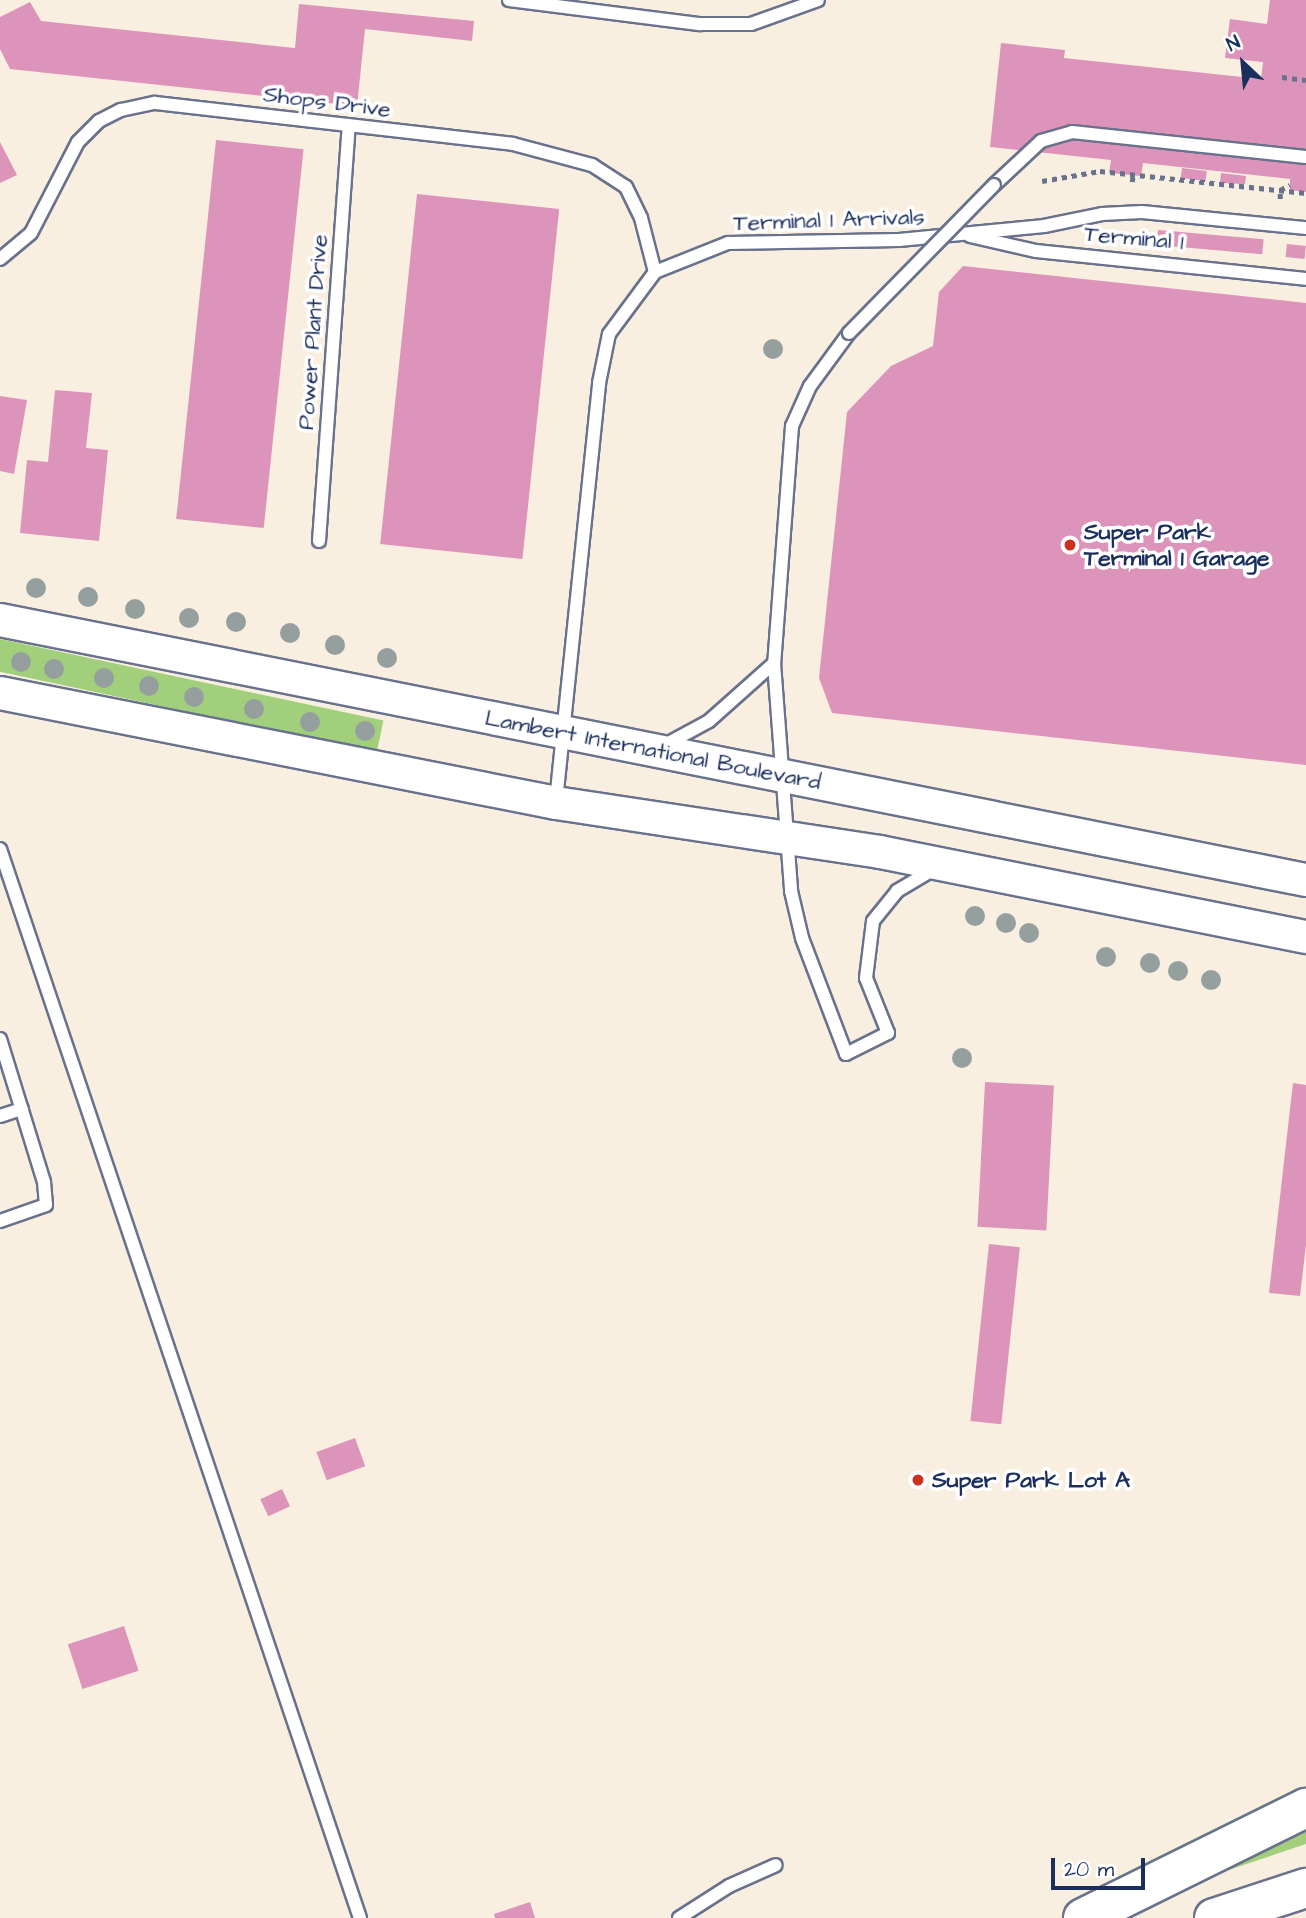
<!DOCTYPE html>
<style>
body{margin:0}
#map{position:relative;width:1306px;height:1918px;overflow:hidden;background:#f9efe1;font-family:"Architects Daughter",sans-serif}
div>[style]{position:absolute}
.green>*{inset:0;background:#a1cf7c;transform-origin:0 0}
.building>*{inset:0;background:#dd94ba;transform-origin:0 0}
.path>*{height:4.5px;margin-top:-2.25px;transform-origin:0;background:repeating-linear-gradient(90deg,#69728c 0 5px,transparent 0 10px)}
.roads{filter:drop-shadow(2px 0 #69728c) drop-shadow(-2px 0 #69728c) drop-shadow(0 2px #69728c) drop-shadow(0 -2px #69728c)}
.service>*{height:12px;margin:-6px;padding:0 6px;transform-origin:6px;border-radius:6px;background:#fff}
.tertiary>*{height:32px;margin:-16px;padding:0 16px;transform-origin:16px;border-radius:16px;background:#fff}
.motorway>*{height:38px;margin:-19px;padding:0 19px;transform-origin:19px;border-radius:19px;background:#fff}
.bridges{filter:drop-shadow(2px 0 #69728c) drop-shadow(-2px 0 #69728c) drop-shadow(0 2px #69728c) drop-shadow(0 -2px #69728c)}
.service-bridge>*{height:12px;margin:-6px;padding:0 6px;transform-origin:6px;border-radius:6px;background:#fff}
.trees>*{width:20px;height:20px;margin:-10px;border-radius:50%;background:#95a09e}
.dots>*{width:19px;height:19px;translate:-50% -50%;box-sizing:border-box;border:4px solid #fff;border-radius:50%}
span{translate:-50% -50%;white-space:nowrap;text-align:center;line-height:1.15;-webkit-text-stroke:7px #fff;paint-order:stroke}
.street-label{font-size:23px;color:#1b2f5e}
.poi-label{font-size:23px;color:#1b2f5e;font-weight:700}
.left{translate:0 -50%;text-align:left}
.north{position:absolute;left:1208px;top:28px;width:70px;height:70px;-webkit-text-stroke:5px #fff;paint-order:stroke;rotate:334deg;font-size:19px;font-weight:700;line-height:28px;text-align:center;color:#1b2f5e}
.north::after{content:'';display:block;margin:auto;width:24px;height:32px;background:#1b2f5e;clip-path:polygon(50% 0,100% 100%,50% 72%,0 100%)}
.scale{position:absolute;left:1051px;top:1858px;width:94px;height:32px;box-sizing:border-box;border:4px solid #1b2f5e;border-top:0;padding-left:9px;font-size:21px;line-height:24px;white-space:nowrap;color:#1b2f5e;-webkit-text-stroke:5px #fff;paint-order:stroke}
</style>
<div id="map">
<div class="green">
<i style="left:0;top:639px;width:392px;height:32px;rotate:12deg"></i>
<i style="clip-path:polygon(1306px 1822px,1306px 1844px,1175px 1888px)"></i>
</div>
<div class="building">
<i style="clip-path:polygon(1270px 0,1306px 0,1306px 192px,1290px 190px,1290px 179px,1143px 163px,1141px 176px,1109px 173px,1111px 160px,990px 147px,1001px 43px,1065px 50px,1064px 58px,1261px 79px,1263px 62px,1225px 58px,1230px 19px,1267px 24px)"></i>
<i style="clip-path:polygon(30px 2px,41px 21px,295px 48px,299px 4px,474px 21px,472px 41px,365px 29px,357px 106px,10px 69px,0 49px,0 17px)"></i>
<i style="left:216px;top:140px;width:88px;height:381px;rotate:6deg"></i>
<i style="clip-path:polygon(0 142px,17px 175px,0 183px)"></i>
<i style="left:1182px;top:168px;width:25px;height:10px;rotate:7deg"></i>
<i style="clip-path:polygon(1221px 173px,1246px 176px,1245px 184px,1220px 183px)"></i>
<i style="left:417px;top:194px;width:143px;height:352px;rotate:6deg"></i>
<i style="left:1158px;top:230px;width:106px;height:15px;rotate:5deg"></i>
<i style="left:1287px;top:244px;width:19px;height:13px;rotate:6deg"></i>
<i style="clip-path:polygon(963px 266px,1306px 303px,1306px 765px,832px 713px,819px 678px,847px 412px,891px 366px,933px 346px,939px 292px)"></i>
<i style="clip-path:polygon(55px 390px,92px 393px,86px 448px,108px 450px,99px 541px,20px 533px,27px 460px,48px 462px)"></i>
<i style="clip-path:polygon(0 396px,27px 400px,14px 474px,0 471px)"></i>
<i style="left:985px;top:1082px;width:69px;height:145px;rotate:3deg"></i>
<i style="clip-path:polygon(1293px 1083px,1306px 1085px,1306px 1245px,1300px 1296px,1269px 1293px)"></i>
<i style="left:989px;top:1244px;width:31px;height:178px;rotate:6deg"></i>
<i style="left:355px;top:1438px;width:30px;height:41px;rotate:70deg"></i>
<i style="left:282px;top:1489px;width:19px;height:24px;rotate:65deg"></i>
<i style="left:124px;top:1626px;width:47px;height:59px;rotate:72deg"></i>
<i style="clip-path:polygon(530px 1902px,535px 1918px,495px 1918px,494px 1914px)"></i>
</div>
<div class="path">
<i style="left:1282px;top:77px;width:24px;rotate:7deg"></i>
<i style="left:1042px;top:181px;width:59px;rotate:-9.8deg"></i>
<i style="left:1100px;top:171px;width:207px;rotate:6.1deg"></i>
<i style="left:1132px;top:182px;width:7px;rotate:-82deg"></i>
<i style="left:1280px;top:199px;width:9px;rotate:-90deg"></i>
<i style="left:1280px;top:190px;width:11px;rotate:-27deg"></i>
</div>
<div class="roads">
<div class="service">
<i style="left:509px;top:0;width:193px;rotate:7.2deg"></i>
<i style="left:700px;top:24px;width:51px"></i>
<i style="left:751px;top:24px;width:71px;rotate:-19.7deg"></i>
<i style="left:994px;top:185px;width:64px;rotate:-43.1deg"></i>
<i style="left:1041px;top:141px;width:32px;rotate:-16deg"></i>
<i style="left:1072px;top:132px;width:235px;rotate:6.1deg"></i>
<i style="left:970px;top:236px;width:68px;rotate:12.8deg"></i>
<i style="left:1036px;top:251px;width:271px;rotate:5.9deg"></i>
<i style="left:0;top:259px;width:40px;rotate:-40deg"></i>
<i style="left:31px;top:233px;width:102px;rotate:-62.7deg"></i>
<i style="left:78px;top:142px;width:30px;rotate:-45deg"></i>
<i style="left:99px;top:121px;width:25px;rotate:-27deg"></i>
<i style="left:121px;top:110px;width:35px;rotate:-12deg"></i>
<i style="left:155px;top:103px;width:360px;rotate:6.5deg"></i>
<i style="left:513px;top:144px;width:82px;rotate:14.9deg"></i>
<i style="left:592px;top:165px;width:40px;rotate:32.9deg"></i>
<i style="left:626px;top:187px;width:34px;rotate:64deg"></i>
<i style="left:641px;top:218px;width:56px;rotate:75.5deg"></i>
<i style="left:849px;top:333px;width:66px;rotate:126.3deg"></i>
<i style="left:810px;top:386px;width:44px;rotate:114.2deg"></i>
<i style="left:792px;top:426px;width:238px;rotate:94.3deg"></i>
<i style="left:774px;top:663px;width:229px;rotate:85.7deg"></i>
<i style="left:791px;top:891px;width:48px;rotate:76.8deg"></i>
<i style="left:802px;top:938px;width:124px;rotate:69.2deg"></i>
<i style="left:846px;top:1054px;width:47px;rotate:-26.6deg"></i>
<i style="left:888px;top:1033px;width:59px;rotate:-111.8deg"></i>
<i style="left:866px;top:978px;width:57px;rotate:-83deg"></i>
<i style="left:873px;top:921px;width:38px;rotate:-51deg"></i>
<i style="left:897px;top:891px;width:43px;rotate:-30.7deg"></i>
<i style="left:319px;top:541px;width:415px;rotate:-85.9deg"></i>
<i style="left:663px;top:746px;width:52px;rotate:-28.5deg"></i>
<i style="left:709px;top:721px;width:87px;rotate:-41.7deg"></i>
<i style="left:556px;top:801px;width:420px;rotate:-84.1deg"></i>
<i style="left:599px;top:383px;width:50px;rotate:-78.5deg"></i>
<i style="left:609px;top:334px;width:77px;rotate:-53.4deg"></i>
<i style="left:655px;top:272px;width:79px;rotate:-21.7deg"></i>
<i style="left:728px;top:243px;width:171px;rotate:-1deg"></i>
<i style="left:899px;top:240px;width:146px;rotate:-5.5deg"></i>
<i style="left:1044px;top:226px;width:59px;rotate:-11.7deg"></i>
<i style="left:1102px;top:214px;width:40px;rotate:-2.9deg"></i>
<i style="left:1142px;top:212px;width:165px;rotate:5.6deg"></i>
<i style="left:0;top:849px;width:1128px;rotate:71.39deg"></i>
<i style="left:0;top:1039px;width:150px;rotate:72.9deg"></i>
<i style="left:44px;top:1182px;width:23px;rotate:85deg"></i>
<i style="left:46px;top:1205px;width:49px;rotate:160.8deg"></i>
<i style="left:0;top:1116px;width:23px;rotate:-18deg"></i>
<i style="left:679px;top:1918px;width:59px;rotate:-32.6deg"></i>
<i style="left:729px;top:1886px;width:51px;rotate:-24.1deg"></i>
</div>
<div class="tertiary">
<i style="left:0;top:620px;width:1332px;rotate:11.26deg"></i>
<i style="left:0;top:693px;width:567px;rotate:11.19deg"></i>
<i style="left:556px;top:803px;width:328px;rotate:8.6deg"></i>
<i style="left:880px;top:852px;width:434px;rotate:11.3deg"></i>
</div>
<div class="motorway">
<i style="left:1083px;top:1918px;width:249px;rotate:-26.3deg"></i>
<i style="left:1214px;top:1918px;width:97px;rotate:-18.1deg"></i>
</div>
</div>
<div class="bridges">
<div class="service-bridge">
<i style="left:849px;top:333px;width:207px;rotate:-45.6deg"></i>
</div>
</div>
<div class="trees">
<i style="left:773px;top:349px"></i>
<i style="left:36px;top:588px"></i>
<i style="left:88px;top:597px"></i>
<i style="left:135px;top:609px"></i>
<i style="left:189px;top:618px"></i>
<i style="left:236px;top:622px"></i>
<i style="left:290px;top:633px"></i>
<i style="left:335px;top:645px"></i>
<i style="left:387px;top:658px"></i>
<i style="left:21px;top:662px"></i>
<i style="left:54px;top:669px"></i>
<i style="left:104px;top:678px"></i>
<i style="left:149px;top:686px"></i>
<i style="left:194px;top:697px"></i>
<i style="left:254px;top:709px"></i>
<i style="left:310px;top:722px"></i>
<i style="left:365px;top:731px"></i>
<i style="left:975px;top:916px"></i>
<i style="left:1006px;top:923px"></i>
<i style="left:1029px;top:933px"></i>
<i style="left:1106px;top:957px"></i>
<i style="left:1150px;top:963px"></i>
<i style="left:1178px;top:971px"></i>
<i style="left:1211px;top:980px"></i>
<i style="left:962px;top:1058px"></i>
</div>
<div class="dots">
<i style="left:1070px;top:545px;background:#c8321e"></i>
<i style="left:918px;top:1480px;background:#c8321e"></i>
</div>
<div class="street-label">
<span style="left:327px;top:102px;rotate:7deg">Shops Drive</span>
<span style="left:829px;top:220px;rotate:-2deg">Terminal 1 Arrivals</span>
<span style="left:1134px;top:238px;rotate:5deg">Terminal 1</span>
<span style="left:313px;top:332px;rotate:-86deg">Power Plant Drive</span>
<span style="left:653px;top:750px;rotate:11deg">Lambert International Boulevard</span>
</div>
<div class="poi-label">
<span class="left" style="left:1084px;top:545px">Super Park<br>Terminal 1 Garage</span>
<span class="left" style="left:932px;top:1480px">Super Park Lot A</span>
</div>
<div class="north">N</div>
<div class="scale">20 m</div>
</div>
